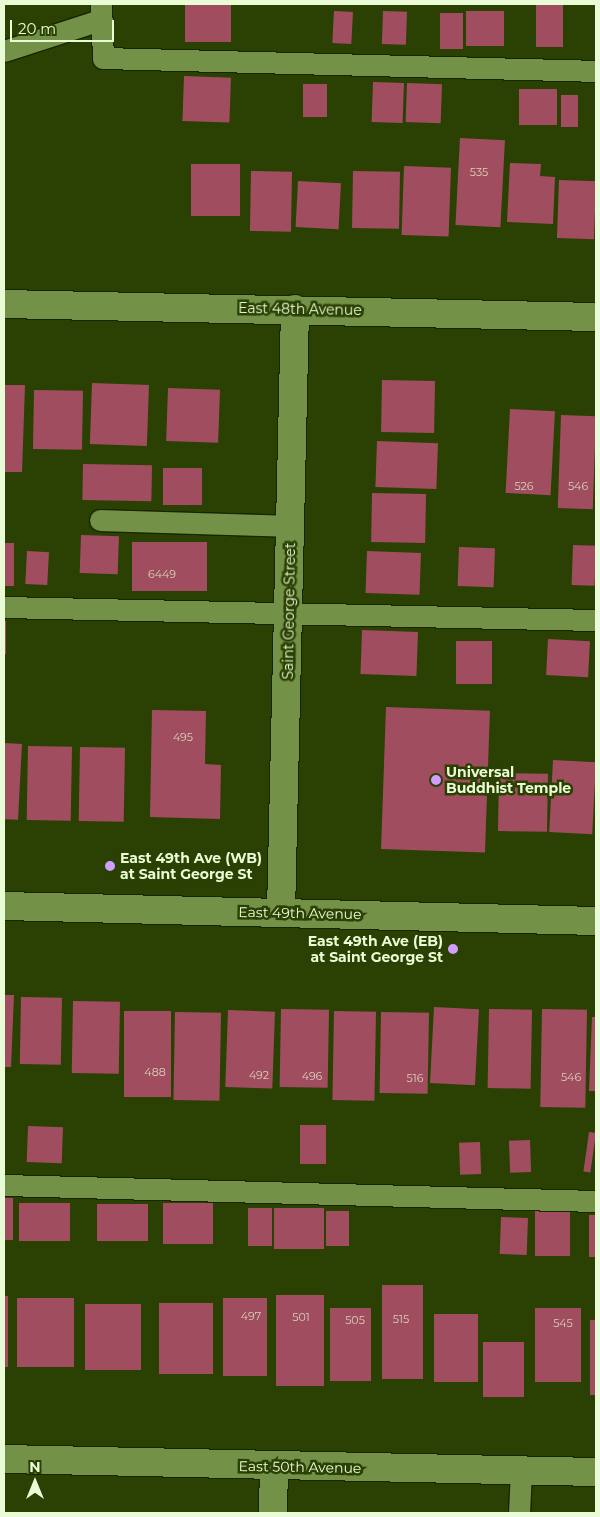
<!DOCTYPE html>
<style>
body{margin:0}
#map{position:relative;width:600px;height:1517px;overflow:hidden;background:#2b4003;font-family:Montserrat,sans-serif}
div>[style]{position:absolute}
.building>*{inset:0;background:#a14d60;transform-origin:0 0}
.roads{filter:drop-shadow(1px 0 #172500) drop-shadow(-1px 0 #172500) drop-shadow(0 1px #172500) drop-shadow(0 -1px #172500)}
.service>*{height:21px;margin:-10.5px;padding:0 10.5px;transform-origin:10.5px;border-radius:10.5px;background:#739247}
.minor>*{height:28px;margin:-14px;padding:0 14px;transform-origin:14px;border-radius:14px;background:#739247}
.tertiary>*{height:28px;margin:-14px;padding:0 14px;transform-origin:14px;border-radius:14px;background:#739247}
.dots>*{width:14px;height:14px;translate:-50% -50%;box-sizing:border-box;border:2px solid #2b4003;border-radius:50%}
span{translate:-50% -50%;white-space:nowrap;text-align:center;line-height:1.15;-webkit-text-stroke:5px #2b4003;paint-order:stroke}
.number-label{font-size:11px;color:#d8d0b8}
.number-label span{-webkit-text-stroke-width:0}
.street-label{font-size:14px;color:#eafcd5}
.poi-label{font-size:14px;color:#eafcd5;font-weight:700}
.left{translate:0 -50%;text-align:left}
.right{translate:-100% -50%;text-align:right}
.frame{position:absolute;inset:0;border:5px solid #eafcd5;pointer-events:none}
.north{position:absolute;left:10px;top:1457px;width:50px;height:50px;-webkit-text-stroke:4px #2b4003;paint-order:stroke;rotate:0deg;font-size:14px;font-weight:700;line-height:20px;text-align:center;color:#eafcd5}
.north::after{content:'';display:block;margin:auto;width:18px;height:22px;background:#eafcd5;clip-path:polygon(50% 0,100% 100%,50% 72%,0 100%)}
.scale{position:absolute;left:10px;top:20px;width:104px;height:22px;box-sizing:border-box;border:2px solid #eafcd5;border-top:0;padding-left:6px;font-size:15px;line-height:18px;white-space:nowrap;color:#eafcd5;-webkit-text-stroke:4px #2b4003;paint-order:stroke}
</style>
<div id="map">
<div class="building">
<i style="left:185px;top:4px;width:46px;height:38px"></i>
<i style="left:536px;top:4px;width:27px;height:43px"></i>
<i style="left:334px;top:11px;width:19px;height:32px;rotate:3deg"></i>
<i style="left:383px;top:11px;width:24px;height:33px;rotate:2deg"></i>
<i style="left:466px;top:11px;width:38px;height:35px"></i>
<i style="left:440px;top:13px;width:23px;height:36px"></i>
<i style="left:184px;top:76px;width:47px;height:45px;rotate:2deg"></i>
<i style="left:373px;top:82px;width:31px;height:40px;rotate:2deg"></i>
<i style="left:407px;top:83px;width:35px;height:39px;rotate:2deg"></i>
<i style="left:303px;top:84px;width:24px;height:33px"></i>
<i style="left:519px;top:89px;width:38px;height:36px"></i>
<i style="left:561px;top:95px;width:17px;height:32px"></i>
<i style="left:460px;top:138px;width:45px;height:87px;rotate:3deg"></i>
<i style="clip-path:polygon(510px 163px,541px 164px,540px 176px,555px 177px,553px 224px,507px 222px)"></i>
<i style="left:191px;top:164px;width:49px;height:52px"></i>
<i style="left:404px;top:166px;width:47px;height:69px;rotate:2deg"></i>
<i style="left:251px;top:171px;width:41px;height:60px;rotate:1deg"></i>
<i style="left:353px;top:171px;width:47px;height:57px;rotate:1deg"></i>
<i style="left:559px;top:180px;width:37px;height:58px;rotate:2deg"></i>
<i style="left:298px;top:181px;width:43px;height:46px;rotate:3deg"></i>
<i style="left:382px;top:380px;width:53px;height:52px;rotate:1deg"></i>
<i style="left:92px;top:383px;width:57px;height:61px;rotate:2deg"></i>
<i style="clip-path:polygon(4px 385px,25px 385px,22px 472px,4px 472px)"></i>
<i style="left:168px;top:388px;width:52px;height:53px;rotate:2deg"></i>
<i style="left:34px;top:390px;width:49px;height:59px;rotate:1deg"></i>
<i style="left:510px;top:409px;width:45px;height:84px;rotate:3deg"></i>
<i style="left:561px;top:415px;width:35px;height:93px;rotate:2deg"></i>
<i style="left:377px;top:441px;width:61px;height:46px;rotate:2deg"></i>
<i style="left:83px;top:464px;width:69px;height:36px;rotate:1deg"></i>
<i style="left:163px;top:468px;width:39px;height:37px"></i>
<i style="left:372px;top:493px;width:54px;height:49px;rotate:1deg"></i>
<i style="left:81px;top:535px;width:38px;height:38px;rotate:2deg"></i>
<i style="left:132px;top:542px;width:75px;height:49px"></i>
<i style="left:4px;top:543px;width:10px;height:43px"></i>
<i style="left:573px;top:545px;width:23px;height:40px;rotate:2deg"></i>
<i style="left:459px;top:547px;width:36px;height:39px;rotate:2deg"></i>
<i style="left:27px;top:551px;width:22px;height:33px;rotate:3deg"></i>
<i style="left:367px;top:551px;width:54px;height:42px;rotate:2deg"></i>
<i style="left:4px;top:621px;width:2px;height:33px"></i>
<i style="left:362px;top:630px;width:56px;height:44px;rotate:2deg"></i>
<i style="left:548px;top:639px;width:42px;height:36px;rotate:3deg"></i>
<i style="left:456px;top:641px;width:36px;height:43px"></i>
<i style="left:386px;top:707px;width:104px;height:142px;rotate:2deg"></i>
<i style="clip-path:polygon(152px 710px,206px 711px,205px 764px,221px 765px,220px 819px,150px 817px)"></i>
<i style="left:4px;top:743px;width:18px;height:76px;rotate:3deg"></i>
<i style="left:28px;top:746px;width:44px;height:74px;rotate:1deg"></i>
<i style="left:80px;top:747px;width:45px;height:74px;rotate:1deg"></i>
<i style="left:553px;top:760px;width:43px;height:72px;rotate:3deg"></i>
<i style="left:499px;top:773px;width:49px;height:58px;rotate:1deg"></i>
<i style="clip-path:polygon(4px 995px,14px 995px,11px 1067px,4px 1067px)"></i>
<i style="left:21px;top:997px;width:41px;height:67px;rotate:1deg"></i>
<i style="left:73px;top:1001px;width:47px;height:72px;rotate:1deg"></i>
<i style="left:434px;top:1007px;width:45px;height:76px;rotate:3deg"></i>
<i style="left:281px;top:1009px;width:48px;height:78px;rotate:1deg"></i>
<i style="left:489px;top:1009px;width:43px;height:79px;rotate:1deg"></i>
<i style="left:542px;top:1009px;width:45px;height:98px;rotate:1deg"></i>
<i style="left:228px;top:1010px;width:47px;height:77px;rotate:2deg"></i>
<i style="left:124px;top:1011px;width:47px;height:86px"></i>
<i style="left:334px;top:1011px;width:42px;height:89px;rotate:1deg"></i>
<i style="left:175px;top:1012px;width:46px;height:88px;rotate:1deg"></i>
<i style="left:381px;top:1012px;width:48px;height:81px;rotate:1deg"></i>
<i style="clip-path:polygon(592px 1017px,596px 1017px,596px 1091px,589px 1091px)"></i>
<i style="left:300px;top:1125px;width:26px;height:39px"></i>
<i style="left:28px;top:1126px;width:35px;height:36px;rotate:2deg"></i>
<i style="left:589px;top:1132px;width:7px;height:40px;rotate:8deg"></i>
<i style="left:530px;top:1140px;width:32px;height:21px;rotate:88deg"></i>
<i style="left:480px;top:1142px;width:32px;height:21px;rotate:88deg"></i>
<i style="left:4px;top:1198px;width:9px;height:42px"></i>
<i style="left:19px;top:1203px;width:51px;height:38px"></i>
<i style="left:163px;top:1203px;width:50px;height:41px"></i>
<i style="left:97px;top:1204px;width:51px;height:37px"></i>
<i style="left:248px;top:1208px;width:24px;height:38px"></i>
<i style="left:274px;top:1208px;width:50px;height:41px"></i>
<i style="left:326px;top:1211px;width:23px;height:35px"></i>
<i style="left:535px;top:1211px;width:35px;height:45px"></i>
<i style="left:589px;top:1215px;width:7px;height:42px"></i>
<i style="left:501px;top:1217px;width:27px;height:37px;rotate:2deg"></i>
<i style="left:382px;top:1285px;width:41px;height:94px"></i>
<i style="left:276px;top:1295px;width:48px;height:91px"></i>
<i style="left:4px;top:1296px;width:4px;height:71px"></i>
<i style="left:17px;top:1298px;width:57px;height:69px"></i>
<i style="left:223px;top:1298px;width:44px;height:78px"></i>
<i style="left:159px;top:1303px;width:54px;height:71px"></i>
<i style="left:85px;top:1304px;width:56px;height:66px"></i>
<i style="left:330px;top:1308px;width:41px;height:73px"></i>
<i style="left:535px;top:1308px;width:46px;height:74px"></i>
<i style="left:434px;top:1314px;width:44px;height:68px"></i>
<i style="left:590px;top:1320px;width:6px;height:75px"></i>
<i style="left:483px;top:1342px;width:41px;height:55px"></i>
</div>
<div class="roads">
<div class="service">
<i style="left:101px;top:4px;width:54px;rotate:87.9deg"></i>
<i style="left:103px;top:58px;width:493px;rotate:1.5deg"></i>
<i style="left:4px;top:51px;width:101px;rotate:-17.9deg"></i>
<i style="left:100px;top:520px;width:191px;rotate:1.8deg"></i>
<i style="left:4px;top:607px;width:592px;rotate:1.26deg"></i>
<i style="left:4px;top:1185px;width:592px;rotate:1.55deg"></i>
<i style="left:519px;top:1513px;width:42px;rotate:-87.3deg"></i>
</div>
<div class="minor">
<i style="left:4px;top:304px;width:592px;rotate:1.26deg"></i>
<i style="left:281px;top:913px;width:604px;rotate:-88.67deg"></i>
<i style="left:4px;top:1459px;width:592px;rotate:1.26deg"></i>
<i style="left:273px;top:1513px;width:47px;rotate:-88.8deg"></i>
</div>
<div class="tertiary">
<i style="left:4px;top:906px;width:592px;rotate:1.45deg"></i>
</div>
</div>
<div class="dots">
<i style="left:436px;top:780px;background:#d19dfe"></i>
<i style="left:110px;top:866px;background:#d19dfe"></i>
<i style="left:453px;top:949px;background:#d19dfe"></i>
</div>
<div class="number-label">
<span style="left:479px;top:172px">535</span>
<span style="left:524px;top:486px">526</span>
<span style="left:578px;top:486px">546</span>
<span style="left:162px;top:574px">6449</span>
<span style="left:183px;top:737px">495</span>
<span style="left:155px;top:1072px">488</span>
<span style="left:259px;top:1075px">492</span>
<span style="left:312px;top:1076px">496</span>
<span style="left:571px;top:1077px">546</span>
<span style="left:415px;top:1078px">516</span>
<span style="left:251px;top:1316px">497</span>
<span style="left:301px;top:1317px">501</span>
<span style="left:401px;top:1319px">515</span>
<span style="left:355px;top:1320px">505</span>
<span style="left:563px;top:1323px">545</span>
</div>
<div class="street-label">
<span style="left:300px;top:309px;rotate:1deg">East 48th Avenue</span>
<span style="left:289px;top:611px;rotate:-89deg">Saint George Street</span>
<span style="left:300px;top:913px;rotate:1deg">East 49th Avenue</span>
<span style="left:300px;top:1467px;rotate:1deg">East 50th Avenue</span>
</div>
<div class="poi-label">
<span class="left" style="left:446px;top:780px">Universal<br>Buddhist Temple</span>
<span class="left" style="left:120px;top:866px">East 49th Ave (WB)<br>at Saint George St</span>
<span class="right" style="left:443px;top:949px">East 49th Ave (EB)<br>at Saint George St</span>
</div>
<div class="frame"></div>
<div class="north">N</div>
<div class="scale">20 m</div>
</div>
